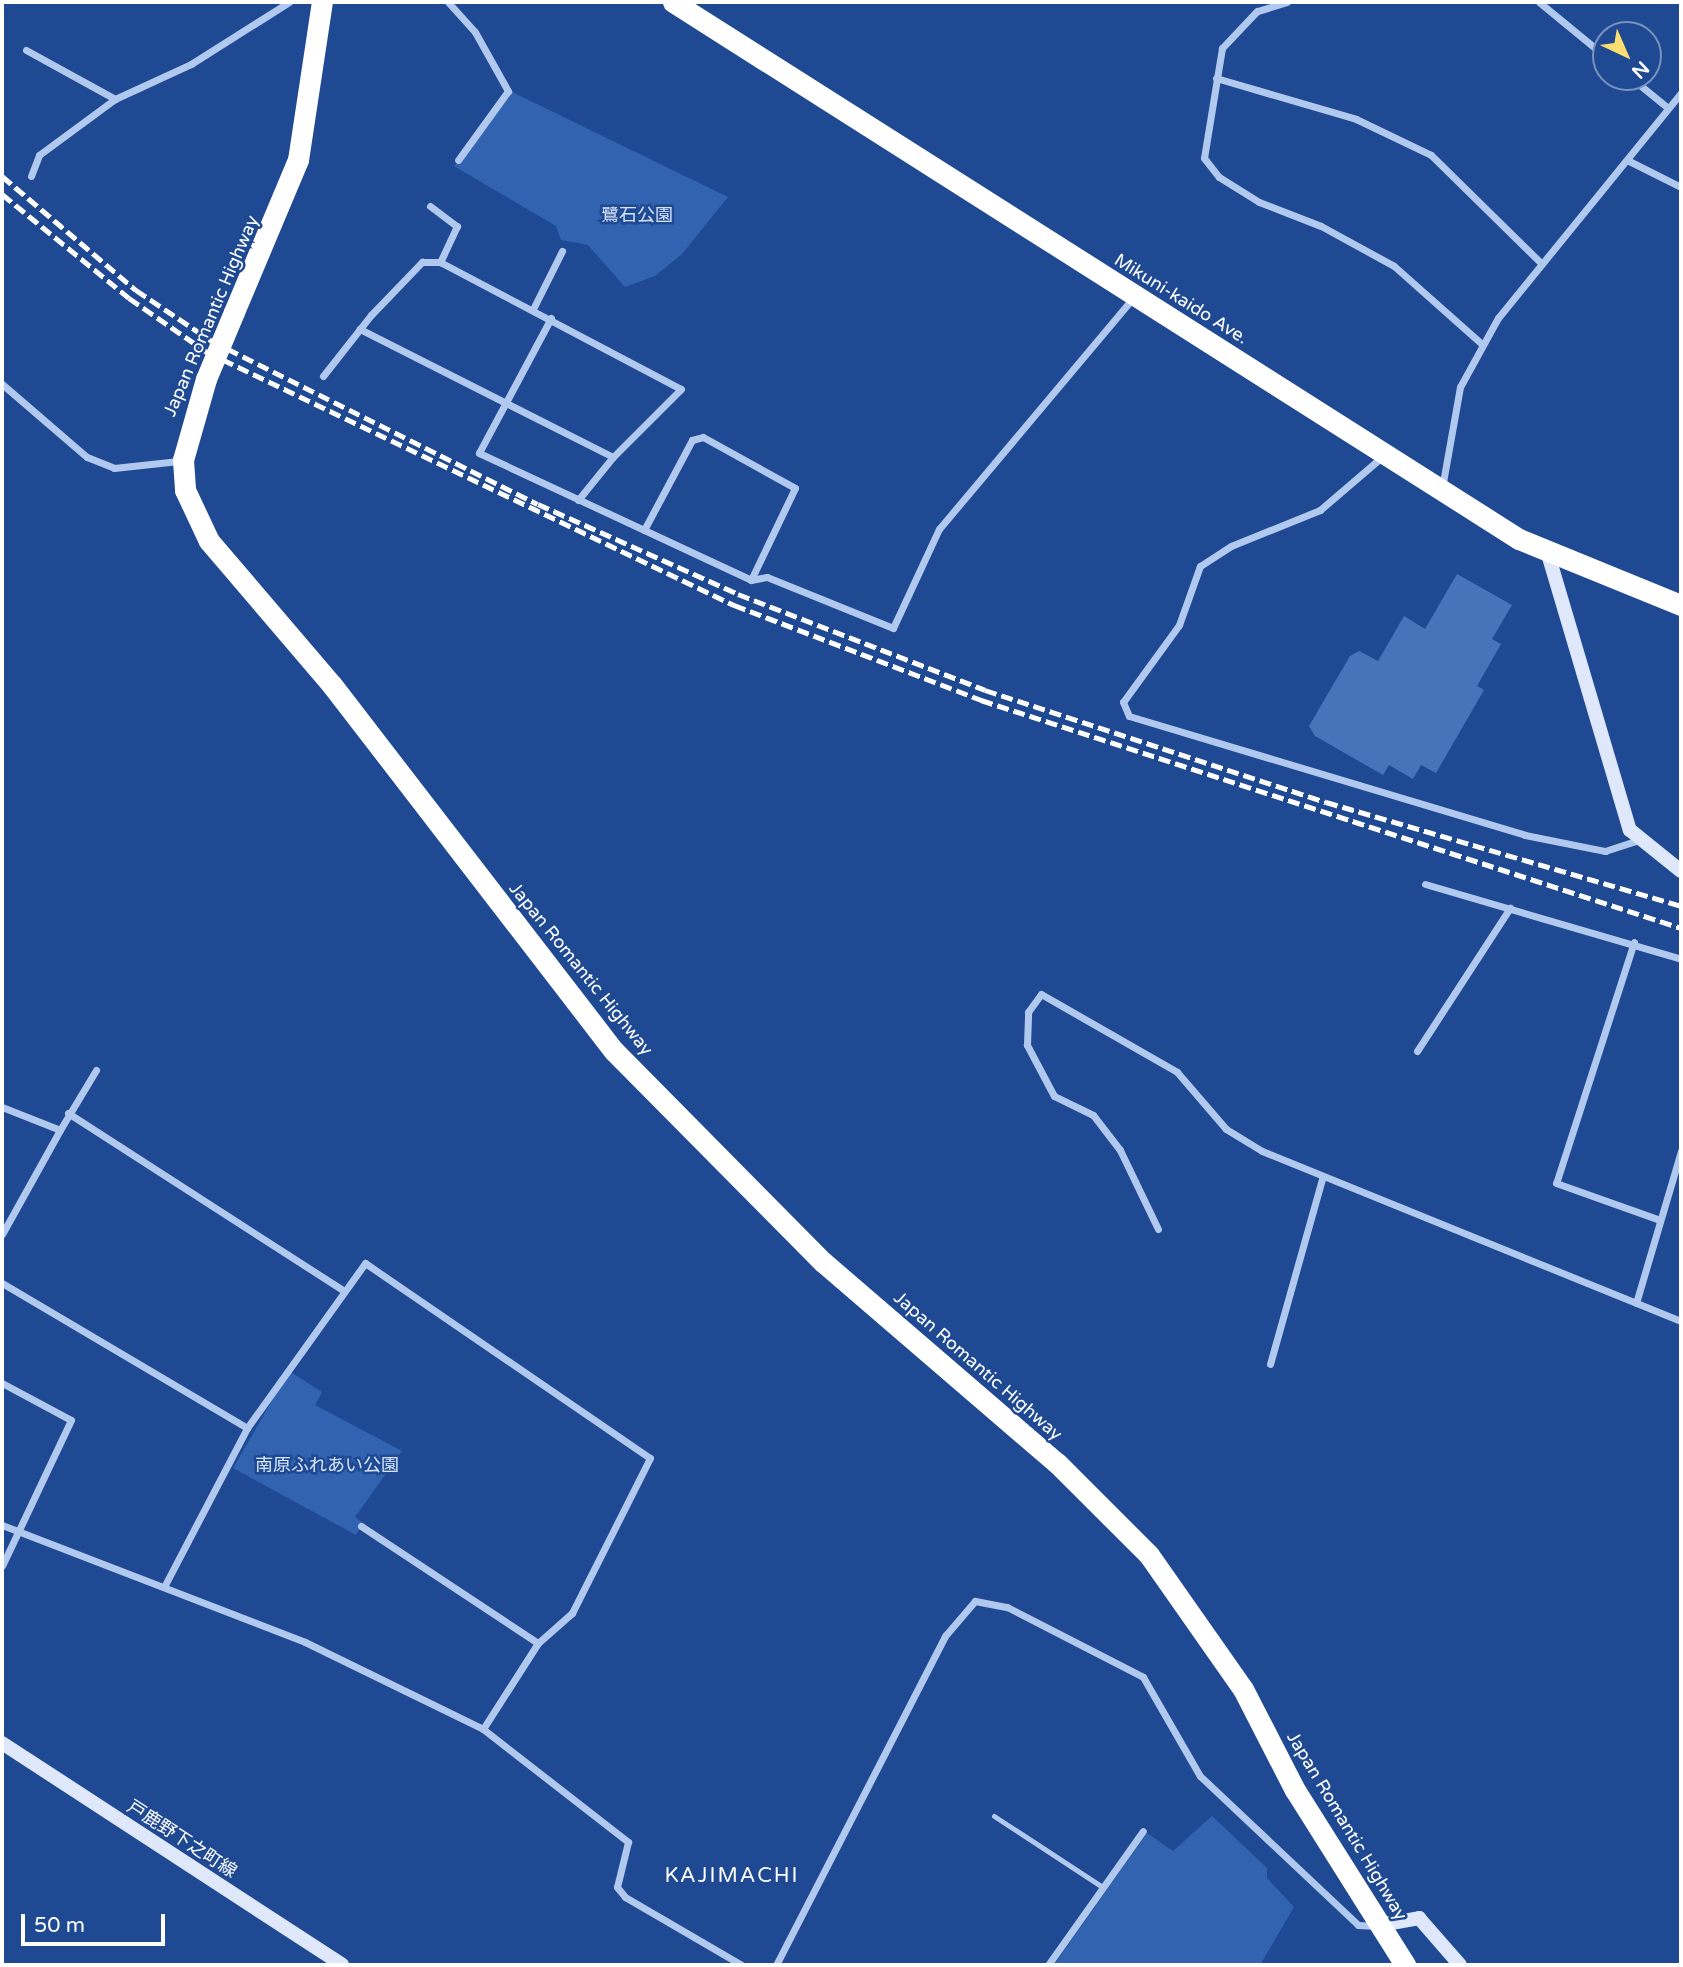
<!DOCTYPE html>
<meta charset="utf-8">
<style>
body{margin:0}
#map{position:relative;width:1683px;height:1967px;overflow:hidden;background:#1f4a93;font-family:"Varela Round","Noto Sans JP",sans-serif}
div>[style]{position:absolute}
.green>*{inset:0;background:#3263b1}
.building>*{inset:0;background:#4773ba}
.lane>*{height:5px;margin:-2.5px;padding:0 2.5px;transform-origin:2.5px;border-radius:2.5px;background:#b1c9ee}
.street>*{height:7px;margin:-3.5px;padding:0 3.5px;transform-origin:3.5px;border-radius:3.5px;background:#b1c9ee}
.secondary>*{height:14px;margin:-7px;padding:0 7px;transform-origin:7px;border-radius:7px;background:#dee8fa}
.highway>*{height:21px;margin:-10.5px;padding:0 10.5px;transform-origin:10.5px;border-radius:10.5px;background:#fff}
.rail>*{height:5px;margin-top:-2.5px;transform-origin:0;background:repeating-linear-gradient(90deg,#fff 0 12px,transparent 0 17px)}
.highway-bridge>*{height:21px;margin:-10.5px;padding:0 10.5px;transform-origin:10.5px;border-radius:10.5px;background:#fff}
span{translate:-50% -50%;white-space:nowrap;text-align:center;line-height:1.15;-webkit-text-stroke:5px #1f4a93;paint-order:stroke}
.park-label{font-size:18px;color:#d7e5fa}
.street-label{font-size:18px;color:#fff}
.quarter-label{font-size:21px;color:#fff;letter-spacing:2px}
.frame{position:absolute;inset:0;border:4px solid #fff;pointer-events:none}
.north{position:absolute;left:1592px;top:21px;width:70px;height:70px;box-sizing:border-box;background:#1f4a93;border:2px solid #7992be;border-radius:50%;rotate:136deg;font-size:19px;font-weight:700;line-height:28px;text-align:center;color:#fff}
.north::after{content:'';display:block;margin:auto;width:24px;height:32px;background:#fcdd71;clip-path:polygon(50% 0,100% 100%,50% 72%,0 100%)}
.scale{position:absolute;left:21px;top:1914px;width:144px;height:32px;box-sizing:border-box;border:4px solid #fff;border-top:0;padding-left:9px;font-size:21px;line-height:24px;white-space:nowrap;color:#fff;-webkit-text-stroke:5px #1f4a93;paint-order:stroke}
</style>
<div id="map">
<div class="green">
<i style="clip-path:polygon(512px 92px,728px 197px,682px 254px,655px 276px,625px 287px,588px 245px,561px 240px,556px 226px,454px 166px)"></i>
<i style="clip-path:polygon(289px 1371px,322px 1392px,315px 1405px,402px 1451px,355px 1517px,363px 1523px,356px 1535px,233px 1468px)"></i>
<i style="clip-path:polygon(1212px 1816px,1267px 1868px,1267px 1878px,1294px 1907px,1260px 1965px,1054px 1965px,1147px 1833px,1173px 1851px)"></i>
</div>
<div class="building">
<i style="clip-path:polygon(1457px 574px,1512px 605px,1492px 639px,1501px 644px,1477px 686px,1484px 690px,1436px 773px,1421px 765px,1413px 779px,1389px 765px,1383px 775px,1315px 736px,1309px 726px,1350px 656px,1359px 651px,1378px 661px,1404px 616px,1425px 629px)"></i>
</div>
<div class="lane">
<i style="left:994px;top:1816px;width:128px;rotate:33.2deg"></i>
</div>
<div class="street">
<i style="left:448px;top:2px;width:40px;rotate:48deg"></i>
<i style="left:475px;top:32px;width:68px;rotate:60.8deg"></i>
<i style="left:508px;top:91px;width:85px;rotate:125.9deg"></i>
<i style="left:1287px;top:2px;width:31px;rotate:163deg"></i>
<i style="left:1257px;top:11px;width:51px;rotate:133.4deg"></i>
<i style="left:1222px;top:48px;width:111px;rotate:99.3deg"></i>
<i style="left:1204px;top:158px;width:24px;rotate:52deg"></i>
<i style="left:1219px;top:177px;width:47px;rotate:32deg"></i>
<i style="left:1259px;top:202px;width:66px;rotate:21.2deg"></i>
<i style="left:1321px;top:226px;width:83px;rotate:28.7deg"></i>
<i style="left:1394px;top:266px;width:118px;rotate:41.6deg"></i>
<i style="left:1539px;top:2px;width:87px;rotate:39.4deg"></i>
<i style="left:26px;top:50px;width:102px;rotate:28.8deg"></i>
<i style="left:1630px;top:77px;width:49px;rotate:39.2deg"></i>
<i style="left:1216px;top:78px;width:146px;rotate:16.3deg"></i>
<i style="left:1356px;top:119px;width:83px;rotate:25.6deg"></i>
<i style="left:1431px;top:155px;width:151px;rotate:44.5deg"></i>
<i style="left:1627px;top:160px;width:60px;rotate:26.6deg"></i>
<i style="left:31px;top:176px;width:22px;rotate:-69deg"></i>
<i style="left:39px;top:155px;width:94px;rotate:-36.4deg"></i>
<i style="left:115px;top:99px;width:84px;rotate:-24.7deg"></i>
<i style="left:191px;top:64px;width:116px;rotate:-32.3deg"></i>
<i style="left:430px;top:206px;width:34px;rotate:37deg"></i>
<i style="left:457px;top:226px;width:40px;rotate:115deg"></i>
<i style="left:533px;top:309px;width:65px;rotate:-63.4deg"></i>
<i style="left:551px;top:318px;width:153px;rotate:118.1deg"></i>
<i style="left:479px;top:453px;width:300px;rotate:25deg"></i>
<i style="left:751px;top:580px;width:16px;rotate:-11deg"></i>
<i style="left:767px;top:577px;width:136px;rotate:22deg"></i>
<i style="left:893px;top:628px;width:109px;rotate:-65.1deg"></i>
<i style="left:939px;top:529px;width:303px;rotate:-50deg"></i>
<i style="left:323px;top:376px;width:78px;rotate:-51.8deg"></i>
<i style="left:371px;top:315px;width:74px;rotate:-46.1deg"></i>
<i style="left:422px;top:262px;width:18px"></i>
<i style="left:440px;top:262px;width:272px;rotate:27.8deg"></i>
<i style="left:681px;top:389px;width:96px;rotate:135deg"></i>
<i style="left:613px;top:457px;width:284px;rotate:-153.2deg"></i>
<i style="left:2px;top:384px;width:112px;rotate:40.7deg"></i>
<i style="left:87px;top:457px;width:29px;rotate:22deg"></i>
<i style="left:114px;top:468px;width:65px;rotate:-6.1deg"></i>
<i style="left:1383px;top:456px;width:83px;rotate:139.4deg"></i>
<i style="left:1320px;top:510px;width:96px;rotate:158deg"></i>
<i style="left:1231px;top:546px;width:37px;rotate:147deg"></i>
<i style="left:1200px;top:566px;width:63px;rotate:109.6deg"></i>
<i style="left:1179px;top:625px;width:95px;rotate:126deg"></i>
<i style="left:1123px;top:702px;width:15px;rotate:67deg"></i>
<i style="left:1129px;top:716px;width:413px;rotate:16.7deg"></i>
<i style="left:1525px;top:835px;width:82px;rotate:11.3deg"></i>
<i style="left:1605px;top:851px;width:35px;rotate:-18deg"></i>
<i style="left:1442px;top:488px;width:103px;rotate:-79.9deg"></i>
<i style="left:1460px;top:387px;width:79px;rotate:-61.2deg"></i>
<i style="left:1498px;top:318px;width:290px;rotate:-50.9deg"></i>
<i style="left:578px;top:500px;width:55px;rotate:-50.9deg"></i>
<i style="left:644px;top:530px;width:102px;rotate:-61.9deg"></i>
<i style="left:692px;top:440px;width:11px;rotate:-15deg"></i>
<i style="left:703px;top:437px;width:105px;rotate:29deg"></i>
<i style="left:795px;top:488px;width:102px;rotate:115.6deg"></i>
<i style="left:1425px;top:884px;width:267px;rotate:16.3deg"></i>
<i style="left:1634px;top:942px;width:253px;rotate:107.9deg"></i>
<i style="left:1556px;top:1183px;width:110px;rotate:19.6deg"></i>
<i style="left:1417px;top:1051px;width:171px;rotate:-57deg"></i>
<i style="left:2px;top:1107px;width:62px;rotate:21.6deg"></i>
<i style="left:60px;top:1130px;width:119px;rotate:119.1deg"></i>
<i style="left:68px;top:1113px;width:325px;rotate:32.8deg"></i>
<i style="left:60px;top:1130px;width:70px;rotate:-59deg"></i>
<i style="left:1158px;top:1229px;width:88px;rotate:-115.7deg"></i>
<i style="left:1120px;top:1150px;width:44px;rotate:-127.6deg"></i>
<i style="left:1093px;top:1115px;width:43px;rotate:-154deg"></i>
<i style="left:1054px;top:1096px;width:58px;rotate:-117.9deg"></i>
<i style="left:1027px;top:1045px;width:33px;rotate:-88deg"></i>
<i style="left:1028px;top:1012px;width:22px;rotate:-54deg"></i>
<i style="left:1041px;top:994px;width:157px;rotate:29.8deg"></i>
<i style="left:1177px;top:1072px;width:75px;rotate:49.3deg"></i>
<i style="left:1226px;top:1129px;width:42px;rotate:31.4deg"></i>
<i style="left:1262px;top:1151px;width:452px;rotate:22.1deg"></i>
<i style="left:2px;top:1283px;width:285px;rotate:30.6deg"></i>
<i style="left:1636px;top:1303px;width:159px;rotate:-73.5deg"></i>
<i style="left:1270px;top:1364px;width:195px;rotate:-74.3deg"></i>
<i style="left:2px;top:1383px;width:78px;rotate:28.2deg"></i>
<i style="left:71px;top:1420px;width:161px;rotate:115.3deg"></i>
<i style="left:2px;top:1525px;width:325px;rotate:21.1deg"></i>
<i style="left:305px;top:1642px;width:198px;rotate:26deg"></i>
<i style="left:483px;top:1729px;width:184px;rotate:37.9deg"></i>
<i style="left:628px;top:1842px;width:46px;rotate:103.7deg"></i>
<i style="left:617px;top:1887px;width:13px;rotate:51deg"></i>
<i style="left:625px;top:1897px;width:135px;rotate:30.2deg"></i>
<i style="left:361px;top:1526px;width:212px;rotate:33.5deg"></i>
<i style="left:165px;top:1585px;width:177px;rotate:-62.4deg"></i>
<i style="left:247px;top:1428px;width:203px;rotate:-54.4deg"></i>
<i style="left:365px;top:1263px;width:345px;rotate:34.4deg"></i>
<i style="left:650px;top:1458px;width:174px;rotate:116.7deg"></i>
<i style="left:572px;top:1613px;width:45px;rotate:138.6deg"></i>
<i style="left:538px;top:1643px;width:102px;rotate:122.6deg"></i>
<i style="left:776px;top:1965px;width:370px;rotate:-62.8deg"></i>
<i style="left:945px;top:1636px;width:46px;rotate:-49.4deg"></i>
<i style="left:975px;top:1601px;width:33px;rotate:11deg"></i>
<i style="left:1007px;top:1607px;width:153px;rotate:27.2deg"></i>
<i style="left:1143px;top:1677px;width:114px;rotate:60.1deg"></i>
<i style="left:1200px;top:1776px;width:217px;rotate:43.3deg"></i>
<i style="left:1358px;top:1925px;width:18px;rotate:3deg"></i>
<i style="left:1048px;top:1965px;width:164px;rotate:-54.7deg"></i>
</div>
<div class="secondary">
<i style="left:1548px;top:554px;width:288px;rotate:73.5deg"></i>
<i style="left:1630px;top:830px;width:65px;rotate:38.8deg"></i>
<i style="left:2px;top:1743px;width:406px;rotate:33.1deg"></i>
<i style="left:1380px;top:1925px;width:40px;rotate:-10deg"></i>
<i style="left:1419px;top:1918px;width:62px;rotate:48.9deg"></i>
</div>
<div class="highway">
<i style="left:673px;top:2px;width:1002px;rotate:32.41deg"></i>
<i style="left:1519px;top:539px;width:175px;rotate:22.2deg"></i>
<i style="left:234px;top:312px;width:165px;rotate:-67.2deg"></i>
<i style="left:298px;top:160px;width:160px;rotate:-81.4deg"></i>
<i style="left:206px;top:379px;width:84px;rotate:105.9deg"></i>
<i style="left:183px;top:460px;width:30px;rotate:86deg"></i>
<i style="left:185px;top:490px;width:56px;rotate:64.8deg"></i>
<i style="left:209px;top:541px;width:189px;rotate:49.5deg"></i>
<i style="left:332px;top:685px;width:462px;rotate:52.4deg"></i>
<i style="left:614px;top:1051px;width:297px;rotate:45.3deg"></i>
<i style="left:823px;top:1262px;width:308px;rotate:40.7deg"></i>
<i style="left:1057px;top:1463px;width:130px;rotate:45deg"></i>
<i style="left:1149px;top:1555px;width:164px;rotate:55deg"></i>
<i style="left:1243px;top:1689px;width:114px;rotate:62.8deg"></i>
<i style="left:1295px;top:1790px;width:207px;rotate:57.8deg"></i>
</div>
<div class="rail">
<i style="left:2px;top:176px;width:176px;rotate:40.4deg"></i>
<i style="left:136px;top:290px;width:92px;rotate:33.9deg"></i>
<i style="left:212px;top:341px;width:364px;rotate:26.6deg"></i>
<i style="left:538px;top:504px;width:219px;rotate:24.2deg"></i>
<i style="left:738px;top:594px;width:265px;rotate:21.2deg"></i>
<i style="left:985px;top:690px;width:359px;rotate:18.2deg"></i>
<i style="left:1326px;top:802px;width:370px;rotate:16.3deg"></i>
<i style="left:2px;top:194px;width:164px;rotate:39.3deg"></i>
<i style="left:129px;top:298px;width:95px;rotate:34.7deg"></i>
<i style="left:207px;top:352px;width:585px;rotate:25.64deg"></i>
<i style="left:734px;top:605px;width:265px;rotate:21deg"></i>
<i style="left:981px;top:700px;width:736px;rotate:18.04deg"></i>
</div>
<div class="highway-bridge">
<i style="left:206px;top:379px;width:73px;rotate:-67.3deg"></i>
</div>
<div class="park-label">
<span style="left:637px;top:215px">鷺石公園</span>
<span style="left:327px;top:1465px">南原ふれあい公園</span>
</div>
<div class="street-label">
<span style="left:1181px;top:299px;rotate:32deg">Mikuni-kaido Ave.</span>
<span style="left:211px;top:316px;rotate:-67deg">Japan Romantic Highway</span>
<span style="left:581px;top:969px;rotate:51deg">Japan Romantic Highway</span>
<span style="left:978px;top:1366px;rotate:41deg">Japan Romantic Highway</span>
<span style="left:1347px;top:1826px;rotate:59deg">Japan Romantic Highway</span>
<span style="left:182px;top:1839px;rotate:33deg">戸鹿野下之町線</span>
</div>
<div class="quarter-label">
<span style="left:732px;top:1876px">KAJIMACHI</span>
</div>
<div class="frame"></div>
<div class="north">N</div>
<div class="scale">50 m</div>
</div>
